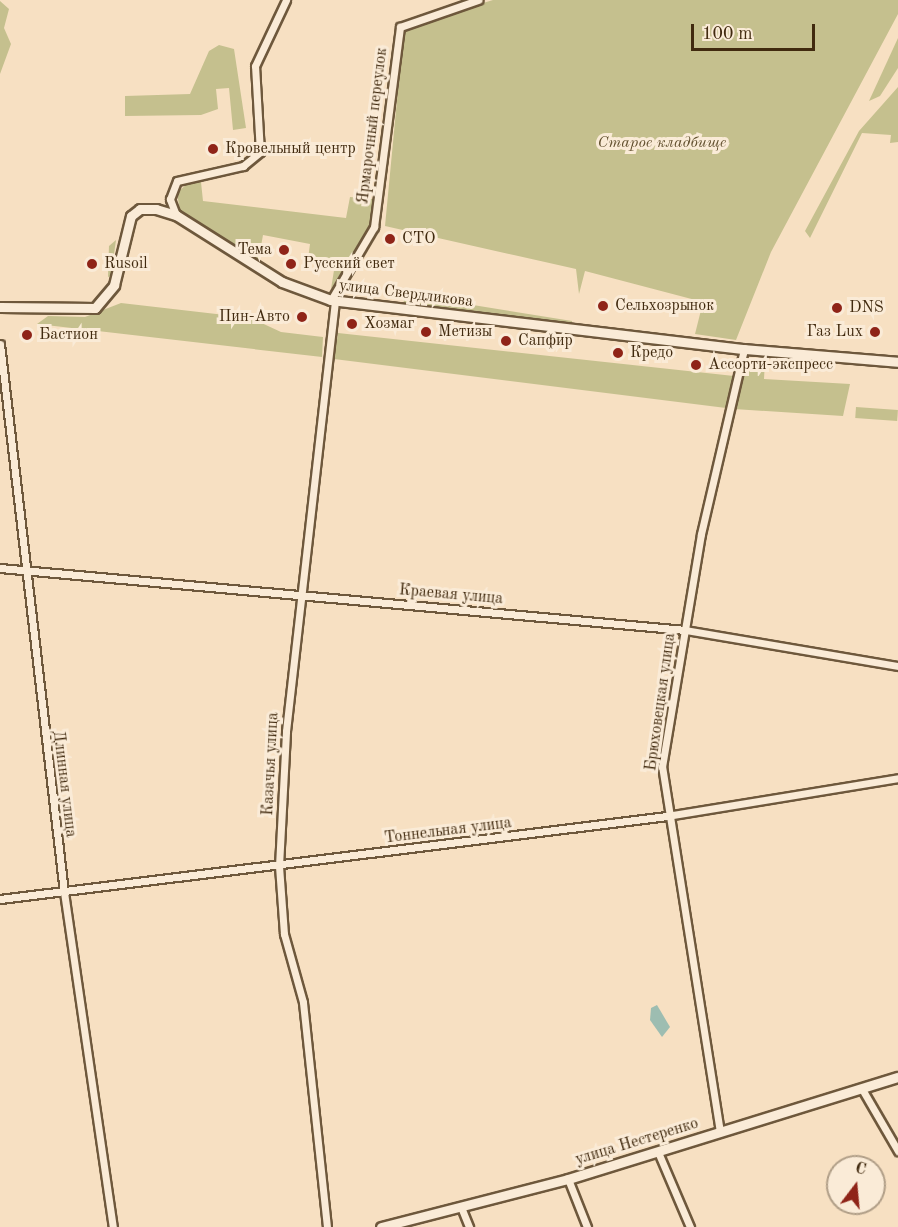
<!DOCTYPE html>
<meta charset="utf-8">
<style>
body{margin:0}
#map{position:relative;width:898px;height:1227px;overflow:hidden;background:#f7e0c2;font-family:"Old Standard TT",serif}
div>[style]{position:absolute}
.green>*{inset:0;background:#c5c08e;transform-origin:0 0}
.water>*{inset:0;background:#9dbdb1}
.roads{filter:drop-shadow(2px 0 #6e583c) drop-shadow(-2px 0 #6e583c) drop-shadow(0 2px #6e583c) drop-shadow(0 -2px #6e583c)}
.street>*{height:7px;margin:-3.5px;padding:0 3.5px;transform-origin:3.5px;border-radius:3.5px;background:#faebd7}
.secondary>*{height:9px;margin:-4.5px;padding:0 4.5px;transform-origin:4.5px;border-radius:4.5px;background:#faebd7}
.dots>*{width:16px;height:16px;translate:-50% -50%;box-sizing:border-box;border:3px solid #faebd7;border-radius:50%}
span{translate:-50% -50%;white-space:nowrap;text-align:center;line-height:1.15;-webkit-text-stroke:6px #faebd7;paint-order:stroke}
.street-label{font-size:16px;color:#412a0f}
.park-label{font-size:16px;color:#62502f;font-style:italic}
.poi-label{font-size:16px;color:#412a0f}
.left{translate:0 -50%;text-align:left}
.right{translate:-100% -50%;text-align:right}
.north{position:absolute;left:826px;top:1155px;width:60px;height:60px;box-sizing:border-box;background:#faebd7;border:2px solid #b09e87;border-radius:50%;rotate:16deg;font-size:16px;font-weight:700;line-height:24px;text-align:center;color:#412a0f}
.north::after{content:'';display:block;margin:auto;width:21px;height:27px;background:#8f2418;clip-path:polygon(50% 0,100% 100%,50% 72%,0 100%)}
.scale{position:absolute;left:691px;top:24px;width:124px;height:27px;box-sizing:border-box;border:3px solid #412a0f;border-top:0;padding-left:8px;font-size:18px;line-height:21px;white-space:nowrap;color:#412a0f;-webkit-text-stroke:4px #faebd7;paint-order:stroke}
</style>
<div id="map">
<div class="green">
<i style="clip-path:polygon(493px 0,898px 0,898px 14px,771px 252px,736px 340px,695px 334px,703px 302px,585px 271px,579px 294px,576px 269px,385px 226px,404px 27px)"></i>
<i style="clip-path:polygon(0 1px,9px 9px,4px 28px,11px 44px,0 74px)"></i>
<i style="clip-path:polygon(898px 38px,898px 68px,880px 96px,869px 101px)"></i>
<i style="clip-path:polygon(219px 45px,234px 49px,246px 128px,233px 130px,229px 88px,216px 89px,218px 109px,201px 115px,125px 116px,125px 96px,190px 94px,209px 51px)"></i>
<i style="clip-path:polygon(898px 87px,898px 142px,890px 143px,891px 135px,862px 133px,810px 238px,805px 231px,859px 131px)"></i>
<i style="clip-path:polygon(189px 182px,201px 182px,203px 201px,346px 218px,350px 197px,373px 199px,372px 225px,331px 289px,335px 264px,308px 259px,310px 244px,263px 235px,258px 263px,180px 211px,177px 193px)"></i>
<i style="clip-path:polygon(116px 240px,111px 276px,108px 277px,109px 246px)"></i>
<i style="clip-path:polygon(404px 300px,442px 300px,572px 321px,572px 326px,403px 305px)"></i>
<i style="clip-path:polygon(121px 303px,251px 318px,281px 332px,323px 337px,322px 357px,37px 324px,48px 316px,85px 317px)"></i>
<i style="clip-path:polygon(338px 333px,734px 376px,726px 408px,334px 359px)"></i>
<i style="clip-path:polygon(747px 359px,765px 360px,764px 379px,850px 384px,843px 416px,734px 409px)"></i>
<i style="left:856px;top:407px;width:42px;height:11px;rotate:4deg"></i>
</div>
<div class="water">
<i style="clip-path:polygon(657px 1005px,670px 1027px,662px 1037px,650px 1020px,651px 1008px)"></i>
</div>
<div class="roads">
<div class="street">
<i style="left:176px;top:215px;width:17px;rotate:-111deg"></i>
<i style="left:170px;top:199px;width:19px;rotate:-69deg"></i>
<i style="left:177px;top:181px;width:68px;rotate:-12.8deg"></i>
<i style="left:243px;top:166px;width:22px;rotate:-39deg"></i>
<i style="left:260px;top:152px;width:86px;rotate:-93.3deg"></i>
<i style="left:255px;top:66px;width:73px;rotate:-64.8deg"></i>
<i style="left:331px;top:300px;width:85px;rotate:-59.5deg"></i>
<i style="left:374px;top:227px;width:202px;rotate:-82.6deg"></i>
<i style="left:400px;top:27px;width:83px;rotate:-19.1deg"></i>
<i style="left:0;top:344px;width:552px;rotate:83.34deg"></i>
<i style="left:64px;top:892px;width:339px;rotate:81.7deg"></i>
<i style="left:0;top:568px;width:688px;rotate:5.17deg"></i>
<i style="left:685px;top:630px;width:216px;rotate:9.6deg"></i>
<i style="left:0;top:899px;width:672px;rotate:-7.09deg"></i>
<i style="left:667px;top:816px;width:234px;rotate:-9.3deg"></i>
<i style="left:862px;top:1089px;width:72px;rotate:59.9deg"></i>
<i style="left:720px;top:1132px;width:370px;rotate:-99deg"></i>
<i style="left:662px;top:767px;width:236px;rotate:-80.5deg"></i>
<i style="left:701px;top:534px;width:190px;rotate:-76.9deg"></i>
<i style="left:658px;top:1152px;width:82px;rotate:66.9deg"></i>
<i style="left:568px;top:1179px;width:52px;rotate:68.4deg"></i>
<i style="left:461px;top:1207px;width:22px;rotate:68deg"></i>
<i style="left:327px;top:1227px;width:226px;rotate:-96.1deg"></i>
<i style="left:303px;top:1002px;width:71px;rotate:-105.6deg"></i>
<i style="left:284px;top:934px;width:68px;rotate:-94.2deg"></i>
<i style="left:279px;top:866px;width:135px;rotate:-87deg"></i>
<i style="left:286px;top:731px;width:433px;rotate:-83.5deg"></i>
</div>
<div class="secondary">
<i style="left:0;top:307px;width:95px;rotate:0.6deg"></i>
<i style="left:95px;top:308px;width:30px;rotate:-50deg"></i>
<i style="left:114px;top:285px;width:71px;rotate:-76.2deg"></i>
<i style="left:131px;top:216px;width:11px;rotate:-38deg"></i>
<i style="left:140px;top:209px;width:16px"></i>
<i style="left:156px;top:209px;width:21px;rotate:17deg"></i>
<i style="left:176px;top:215px;width:125px;rotate:32.3deg"></i>
<i style="left:282px;top:282px;width:52px;rotate:20.2deg"></i>
<i style="left:331px;top:300px;width:416px;rotate:6.8deg"></i>
<i style="left:744px;top:349px;width:155px;rotate:4.8deg"></i>
<i style="left:381px;top:1227px;width:193px;rotate:-14.4deg"></i>
<i style="left:568px;top:1179px;width:345px;rotate:-17.2deg"></i>
</div>
</div>
<div class="dots">
<i style="left:213px;top:149px;background:#8f2418"></i>
<i style="left:390px;top:239px;background:#8f2418"></i>
<i style="left:284px;top:250px;background:#8f2418"></i>
<i style="left:92px;top:264px;background:#8f2418"></i>
<i style="left:291px;top:264px;background:#8f2418"></i>
<i style="left:603px;top:306px;background:#8f2418"></i>
<i style="left:837px;top:308px;background:#8f2418"></i>
<i style="left:302px;top:317px;background:#8f2418"></i>
<i style="left:352px;top:324px;background:#8f2418"></i>
<i style="left:426px;top:332px;background:#8f2418"></i>
<i style="left:875px;top:332px;background:#8f2418"></i>
<i style="left:27px;top:335px;background:#8f2418"></i>
<i style="left:506px;top:341px;background:#8f2418"></i>
<i style="left:618px;top:353px;background:#8f2418"></i>
<i style="left:696px;top:365px;background:#8f2418"></i>
</div>
<div class="street-label">
<span style="left:373px;top:126px;rotate:-83deg">Ярмарочный переулок</span>
<span style="left:406px;top:294px;rotate:7deg">улица Свердликова</span>
<span style="left:451px;top:595px;rotate:5deg">Краевая улица</span>
<span style="left:661px;top:702px;rotate:-82deg">Брюховецкая улица</span>
<span style="left:271px;top:764px;rotate:-87deg">Казачья улица</span>
<span style="left:64px;top:784px;rotate:83deg">Длинная улица</span>
<span style="left:448px;top:831px;rotate:-7deg">Тоннельная улица</span>
<span style="left:637px;top:1142px;rotate:-17deg">улица Нестеренко</span>
</div>
<div class="park-label">
<span style="left:662px;top:143px">Старое кладбище</span>
</div>
<div class="poi-label">
<span class="left" style="left:225px;top:149px">Кровельный центр</span>
<span class="left" style="left:402px;top:239px">СТО</span>
<span class="right" style="left:272px;top:250px">Тема</span>
<span class="left" style="left:104px;top:264px">Rusoil</span>
<span class="left" style="left:303px;top:264px">Русский свет</span>
<span class="left" style="left:615px;top:306px">Сельхозрынок</span>
<span class="left" style="left:849px;top:308px">DNS</span>
<span class="right" style="left:290px;top:317px">Пин-Авто</span>
<span class="left" style="left:364px;top:324px">Хозмаг</span>
<span class="left" style="left:438px;top:332px">Метизы</span>
<span class="right" style="left:863px;top:332px">Газ Lux</span>
<span class="left" style="left:39px;top:335px">Бастион</span>
<span class="left" style="left:518px;top:341px">Сапфир</span>
<span class="left" style="left:630px;top:353px">Кредо</span>
<span class="left" style="left:708px;top:365px">Ассорти-экспресс</span>
</div>
<div class="north">С</div>
<div class="scale">100 m</div>
</div>
